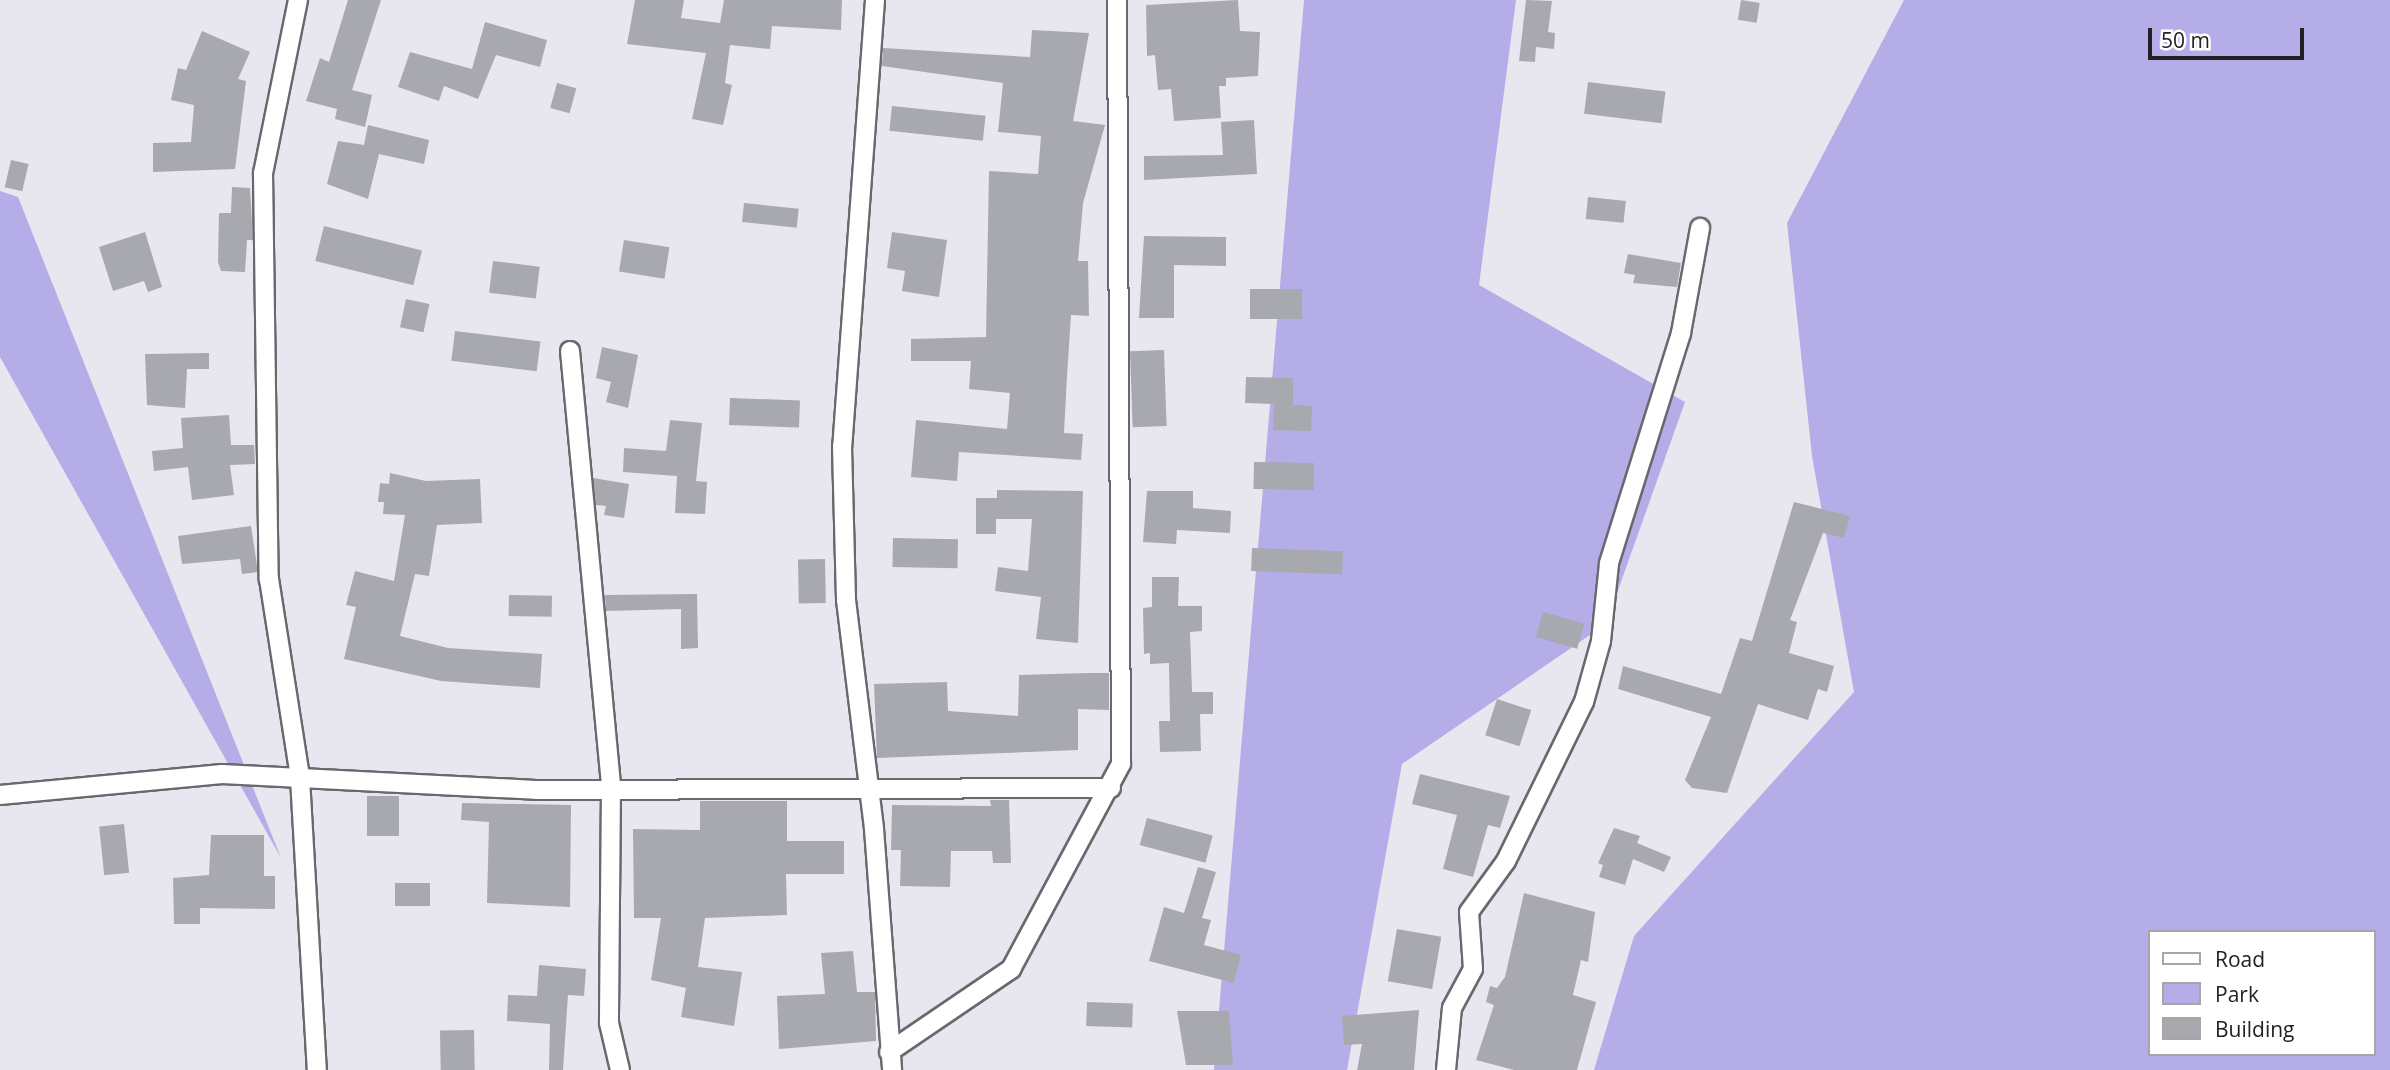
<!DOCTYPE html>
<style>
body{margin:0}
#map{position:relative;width:2390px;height:1070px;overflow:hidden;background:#e8e7ef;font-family:"Open Sans",sans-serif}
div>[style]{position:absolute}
.green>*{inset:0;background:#b4ade8}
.building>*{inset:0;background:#a8a8af;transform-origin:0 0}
.roads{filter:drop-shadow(2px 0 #68686f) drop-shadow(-2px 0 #68686f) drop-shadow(0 2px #68686f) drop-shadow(0 -2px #68686f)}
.street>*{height:18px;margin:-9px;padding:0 9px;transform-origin:9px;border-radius:9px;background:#fff}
span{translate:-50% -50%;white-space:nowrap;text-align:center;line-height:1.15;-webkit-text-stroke:5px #fff;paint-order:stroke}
.legend{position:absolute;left:2148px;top:930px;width:228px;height:126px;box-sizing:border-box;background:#fff;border:2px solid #a7a6a7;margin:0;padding:9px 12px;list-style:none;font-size:21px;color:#222124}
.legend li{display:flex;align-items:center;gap:14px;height:35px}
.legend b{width:35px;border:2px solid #a7a6a7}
.scale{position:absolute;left:2148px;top:28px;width:156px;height:32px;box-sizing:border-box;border:4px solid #222124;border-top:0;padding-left:9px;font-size:21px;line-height:24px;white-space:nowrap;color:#222124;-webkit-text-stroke:5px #fff;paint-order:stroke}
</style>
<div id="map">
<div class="green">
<i style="clip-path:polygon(1304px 0,1516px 0,1479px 285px,1685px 402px,1606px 624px,1402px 764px,1347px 1070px,1214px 1070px)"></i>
<i style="clip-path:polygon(evenodd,1904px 0,2390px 0,2390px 1070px,1594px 1070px,1634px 936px,1854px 692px,1812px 456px,1787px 223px,1904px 0,2150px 932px,2374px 932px,2374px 1054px,2150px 1054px,2150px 932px)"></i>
<i style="clip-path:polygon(0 191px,18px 197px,281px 858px,0 357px)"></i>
</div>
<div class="building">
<i style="clip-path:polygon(348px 0,381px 0,352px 90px,372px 95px,365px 127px,335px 119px,337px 109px,306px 101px,320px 58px,329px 62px)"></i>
<i style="clip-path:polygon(635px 0,684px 0,681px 18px,720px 23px,724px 0,842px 0,841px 30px,772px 26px,770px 49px,730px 45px,725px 83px,732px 85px,723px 125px,692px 119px,706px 53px,627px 44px)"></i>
<i style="clip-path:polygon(1238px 0,1240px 31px,1260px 32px,1258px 76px,1226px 78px,1226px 86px,1219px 86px,1221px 118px,1174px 121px,1171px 89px,1158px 90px,1155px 55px,1147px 56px,1146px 5px)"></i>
<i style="clip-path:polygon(1526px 0,1552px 1px,1548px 32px,1555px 33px,1554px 49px,1536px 47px,1535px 62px,1519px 61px)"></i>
<i style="left:1741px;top:0;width:19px;height:20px;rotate:9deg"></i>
<i style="clip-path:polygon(485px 22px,547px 40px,540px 67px,496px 55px,478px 99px,444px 86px,439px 101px,398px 87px,410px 52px,472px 69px)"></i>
<i style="clip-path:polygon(1032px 30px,1089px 33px,1073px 121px,1105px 125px,1083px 203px,1078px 261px,1088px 261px,1089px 316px,1071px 315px,1067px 376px,1064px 433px,1083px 434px,1081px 460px,959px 452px,957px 481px,911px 477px,916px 420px,1007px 429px,1010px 393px,969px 389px,971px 361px,911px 361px,911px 339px,986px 337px,989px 171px,1038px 174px,1041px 136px,998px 132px,1003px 83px,882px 66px,883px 48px,1030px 57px)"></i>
<i style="clip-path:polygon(202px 31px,250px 52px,238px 79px,246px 81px,235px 169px,153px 172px,153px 143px,191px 142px,194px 105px,171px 100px,178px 68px,186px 70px)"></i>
<i style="left:1588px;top:82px;width:78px;height:32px;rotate:7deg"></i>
<i style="left:557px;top:83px;width:20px;height:26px;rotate:15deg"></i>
<i style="left:892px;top:106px;width:94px;height:25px;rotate:6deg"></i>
<i style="clip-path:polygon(1254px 120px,1257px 174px,1144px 180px,1144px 156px,1223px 155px,1221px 122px)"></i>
<i style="clip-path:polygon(368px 125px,429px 140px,424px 164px,379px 154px,368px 199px,327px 184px,338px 141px,364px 145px)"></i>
<i style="left:11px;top:160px;width:18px;height:28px;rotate:13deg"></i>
<i style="clip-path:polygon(232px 187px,250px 188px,253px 240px,247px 240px,245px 272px,221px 271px,218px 262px,219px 213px,231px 213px)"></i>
<i style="left:1588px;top:197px;width:38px;height:22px;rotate:6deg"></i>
<i style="left:744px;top:203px;width:55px;height:19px;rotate:6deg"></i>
<i style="left:324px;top:226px;width:101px;height:36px;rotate:14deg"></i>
<i style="clip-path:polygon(145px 232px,162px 287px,148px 292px,144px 281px,113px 291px,99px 247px)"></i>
<i style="clip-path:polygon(892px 232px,947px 240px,939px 297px,902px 291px,905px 271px,887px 268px)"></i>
<i style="clip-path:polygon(1144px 236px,1226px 237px,1226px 266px,1174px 265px,1174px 318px,1139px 318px)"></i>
<i style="left:624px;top:240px;width:46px;height:32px;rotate:9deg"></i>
<i style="clip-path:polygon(1628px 254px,1681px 263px,1677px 287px,1633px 283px,1635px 275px,1624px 273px)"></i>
<i style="left:493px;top:261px;width:47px;height:32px;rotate:7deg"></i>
<i style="left:1302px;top:289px;width:30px;height:52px;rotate:90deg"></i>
<i style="left:406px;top:299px;width:24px;height:29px;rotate:12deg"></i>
<i style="left:455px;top:331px;width:86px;height:30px;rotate:7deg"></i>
<i style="clip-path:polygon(602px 347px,638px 355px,628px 408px,606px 402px,611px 382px,596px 378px)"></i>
<i style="left:1164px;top:350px;width:76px;height:34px;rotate:88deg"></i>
<i style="clip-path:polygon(209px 353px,209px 369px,187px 369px,185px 408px,147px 405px,145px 354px)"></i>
<i style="clip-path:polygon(1246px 377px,1293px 378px,1293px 405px,1312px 406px,1311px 431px,1273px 430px,1274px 404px,1245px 403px)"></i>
<i style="left:730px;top:398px;width:70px;height:27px;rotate:2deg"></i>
<i style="clip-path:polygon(229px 415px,231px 445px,254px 445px,255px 464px,230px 465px,234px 495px,192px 500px,188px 467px,154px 471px,152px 451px,183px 448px,181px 418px)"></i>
<i style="clip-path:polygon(670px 420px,702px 423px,696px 481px,707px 482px,705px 514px,675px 513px,677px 476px,623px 472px,624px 448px,666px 451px)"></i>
<i style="left:1254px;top:462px;width:60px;height:27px;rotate:1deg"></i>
<i style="clip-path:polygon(390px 473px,426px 481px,480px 479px,482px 523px,437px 525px,429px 576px,415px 574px,400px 636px,448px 648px,542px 654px,540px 688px,441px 681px,344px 659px,356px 607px,346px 605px,355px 571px,394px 581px,405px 515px,383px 514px,384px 502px,378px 502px,380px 483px,389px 484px)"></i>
<i style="clip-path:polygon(593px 478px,629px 484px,624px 518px,604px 515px,606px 506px,596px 505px)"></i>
<i style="clip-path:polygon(997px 490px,1083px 491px,1078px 643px,1036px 639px,1041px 597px,995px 591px,998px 567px,1028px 571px,1032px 519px,996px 519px,996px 534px,976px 534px,976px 498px,997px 498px)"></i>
<i style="clip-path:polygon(1147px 491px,1193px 491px,1193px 508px,1231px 511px,1230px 533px,1177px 530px,1176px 544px,1143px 542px)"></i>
<i style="clip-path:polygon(1794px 502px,1850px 516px,1844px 538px,1823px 533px,1790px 620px,1797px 622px,1789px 653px,1834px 666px,1827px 692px,1818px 689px,1808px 720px,1758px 704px,1727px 793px,1692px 788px,1685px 780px,1711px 717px,1618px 689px,1623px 666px,1721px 694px,1740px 638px,1752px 641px)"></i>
<i style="clip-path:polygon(251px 526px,258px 572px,242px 574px,240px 559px,182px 564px,178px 536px)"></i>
<i style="left:893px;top:538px;width:65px;height:29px;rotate:1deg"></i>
<i style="left:1252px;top:548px;width:91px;height:23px;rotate:2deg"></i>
<i style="left:825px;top:559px;width:44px;height:27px;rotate:89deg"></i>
<i style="clip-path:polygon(1152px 577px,1179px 577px,1178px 606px,1202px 606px,1202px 631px,1190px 632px,1192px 692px,1213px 692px,1213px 714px,1200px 714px,1201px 751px,1160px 752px,1159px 721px,1170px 721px,1169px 663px,1150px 664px,1150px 653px,1144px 654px,1143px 608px,1152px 607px)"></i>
<i style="clip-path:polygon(697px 594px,698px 648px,681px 649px,681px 609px,606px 611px,605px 595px)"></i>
<i style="left:509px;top:595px;width:43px;height:21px;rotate:1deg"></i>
<i style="left:1543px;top:612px;width:43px;height:26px;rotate:16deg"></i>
<i style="clip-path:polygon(1088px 673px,1109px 673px,1109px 710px,1078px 709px,1078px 750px,877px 758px,874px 684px,947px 682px,948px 711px,1018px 716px,1019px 675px)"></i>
<i style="left:1497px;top:699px;width:36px;height:38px;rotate:18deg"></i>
<i style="clip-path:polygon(1420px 774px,1510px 796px,1500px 828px,1488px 825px,1473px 877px,1443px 869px,1457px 815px,1412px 804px)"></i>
<i style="left:367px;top:796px;width:32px;height:40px"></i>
<i style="clip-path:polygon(990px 800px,1009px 800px,1011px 863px,993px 863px,992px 851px,951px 851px,950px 887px,900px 886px,901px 850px,891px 850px,892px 805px,991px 806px)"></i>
<i style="clip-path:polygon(700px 801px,787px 801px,787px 841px,844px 841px,844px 874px,786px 874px,787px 915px,705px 918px,698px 967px,742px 972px,734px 1026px,681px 1017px,686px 988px,651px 980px,661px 918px,634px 918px,633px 829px,700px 830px)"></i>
<i style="clip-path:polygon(462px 803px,571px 805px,570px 907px,487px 903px,489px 822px,461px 820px)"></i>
<i style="left:1147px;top:818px;width:68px;height:28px;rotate:15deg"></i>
<i style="left:124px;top:824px;width:49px;height:25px;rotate:84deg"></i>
<i style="clip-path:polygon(1614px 828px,1640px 836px,1637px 843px,1671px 857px,1664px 872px,1633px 859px,1625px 885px,1599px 877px,1603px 865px,1598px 863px)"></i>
<i style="clip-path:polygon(211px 835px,264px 835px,264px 876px,275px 876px,275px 909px,200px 908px,200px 924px,174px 924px,173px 878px,209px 875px)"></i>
<i style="clip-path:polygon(1198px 867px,1216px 872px,1202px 918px,1211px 920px,1204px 945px,1241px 955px,1234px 983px,1149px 961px,1164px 907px,1184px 913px)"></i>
<i style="left:395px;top:883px;width:35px;height:23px"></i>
<i style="clip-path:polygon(1524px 893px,1595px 912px,1588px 962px,1581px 960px,1573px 995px,1596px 1002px,1577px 1070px,1514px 1070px,1476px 1060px,1494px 1005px,1486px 1002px,1490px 986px,1497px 988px,1505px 977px)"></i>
<i style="left:1397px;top:929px;width:45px;height:53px;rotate:10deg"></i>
<i style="clip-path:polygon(853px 951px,857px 992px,875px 992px,876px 1041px,779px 1049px,777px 996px,825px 994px,821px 953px)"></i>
<i style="clip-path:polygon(539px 965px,586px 969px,584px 996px,568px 995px,563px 1070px,549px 1070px,550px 1024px,507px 1021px,508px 995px,537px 996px)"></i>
<i style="left:1087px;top:1002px;width:46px;height:24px;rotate:2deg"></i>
<i style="clip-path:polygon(1419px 1010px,1414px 1070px,1357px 1070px,1362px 1044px,1344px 1045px,1342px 1016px)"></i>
<i style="clip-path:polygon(1177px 1011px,1229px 1011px,1233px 1065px,1186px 1065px)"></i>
<i style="left:474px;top:1030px;width:40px;height:34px;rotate:89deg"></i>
</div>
<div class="roads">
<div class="street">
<i style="left:298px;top:0;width:177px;rotate:101.4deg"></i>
<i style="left:263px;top:173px;width:406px;rotate:89.2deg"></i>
<i style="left:269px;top:579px;width:201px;rotate:81.1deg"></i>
<i style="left:300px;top:778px;width:292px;rotate:86.7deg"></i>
<i style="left:875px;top:0;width:448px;rotate:94.2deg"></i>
<i style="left:842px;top:447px;width:153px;rotate:88.5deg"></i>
<i style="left:846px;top:600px;width:231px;rotate:83deg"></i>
<i style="left:874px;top:829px;width:242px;rotate:85.7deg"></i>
<i style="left:570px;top:351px;width:438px;rotate:84.6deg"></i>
<i style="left:611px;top:787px;width:236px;rotate:90.5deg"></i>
<i style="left:609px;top:1023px;width:48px;rotate:76.8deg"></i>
<i style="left:0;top:795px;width:223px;rotate:-5.4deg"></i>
<i style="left:222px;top:774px;width:314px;rotate:2.9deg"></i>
<i style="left:536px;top:790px;width:575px;rotate:-0.2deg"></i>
<i style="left:889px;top:1052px;width:148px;rotate:-34.2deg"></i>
<i style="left:1011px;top:969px;width:233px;rotate:-61.8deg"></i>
<i style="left:1121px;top:764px;width:764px;rotate:-90.3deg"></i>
<i style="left:1446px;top:1070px;width:62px;rotate:-84.5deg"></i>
<i style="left:1452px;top:1008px;width:44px;rotate:-61.7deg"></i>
<i style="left:1473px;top:969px;width:57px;rotate:-94deg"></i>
<i style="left:1469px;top:912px;width:63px;rotate:-54deg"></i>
<i style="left:1506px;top:861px;width:177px;rotate:-63.9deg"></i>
<i style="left:1584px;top:702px;width:63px;rotate:-74.4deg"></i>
<i style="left:1601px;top:641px;width:78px;rotate:-84.1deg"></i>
<i style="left:1609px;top:563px;width:241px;rotate:-72.6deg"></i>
<i style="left:1681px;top:333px;width:107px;rotate:-79.7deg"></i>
</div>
</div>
<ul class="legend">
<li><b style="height:9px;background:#fff"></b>Road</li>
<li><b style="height:19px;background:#b4ade8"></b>Park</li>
<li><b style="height:19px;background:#a8a8af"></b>Building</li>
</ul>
<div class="scale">50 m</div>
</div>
